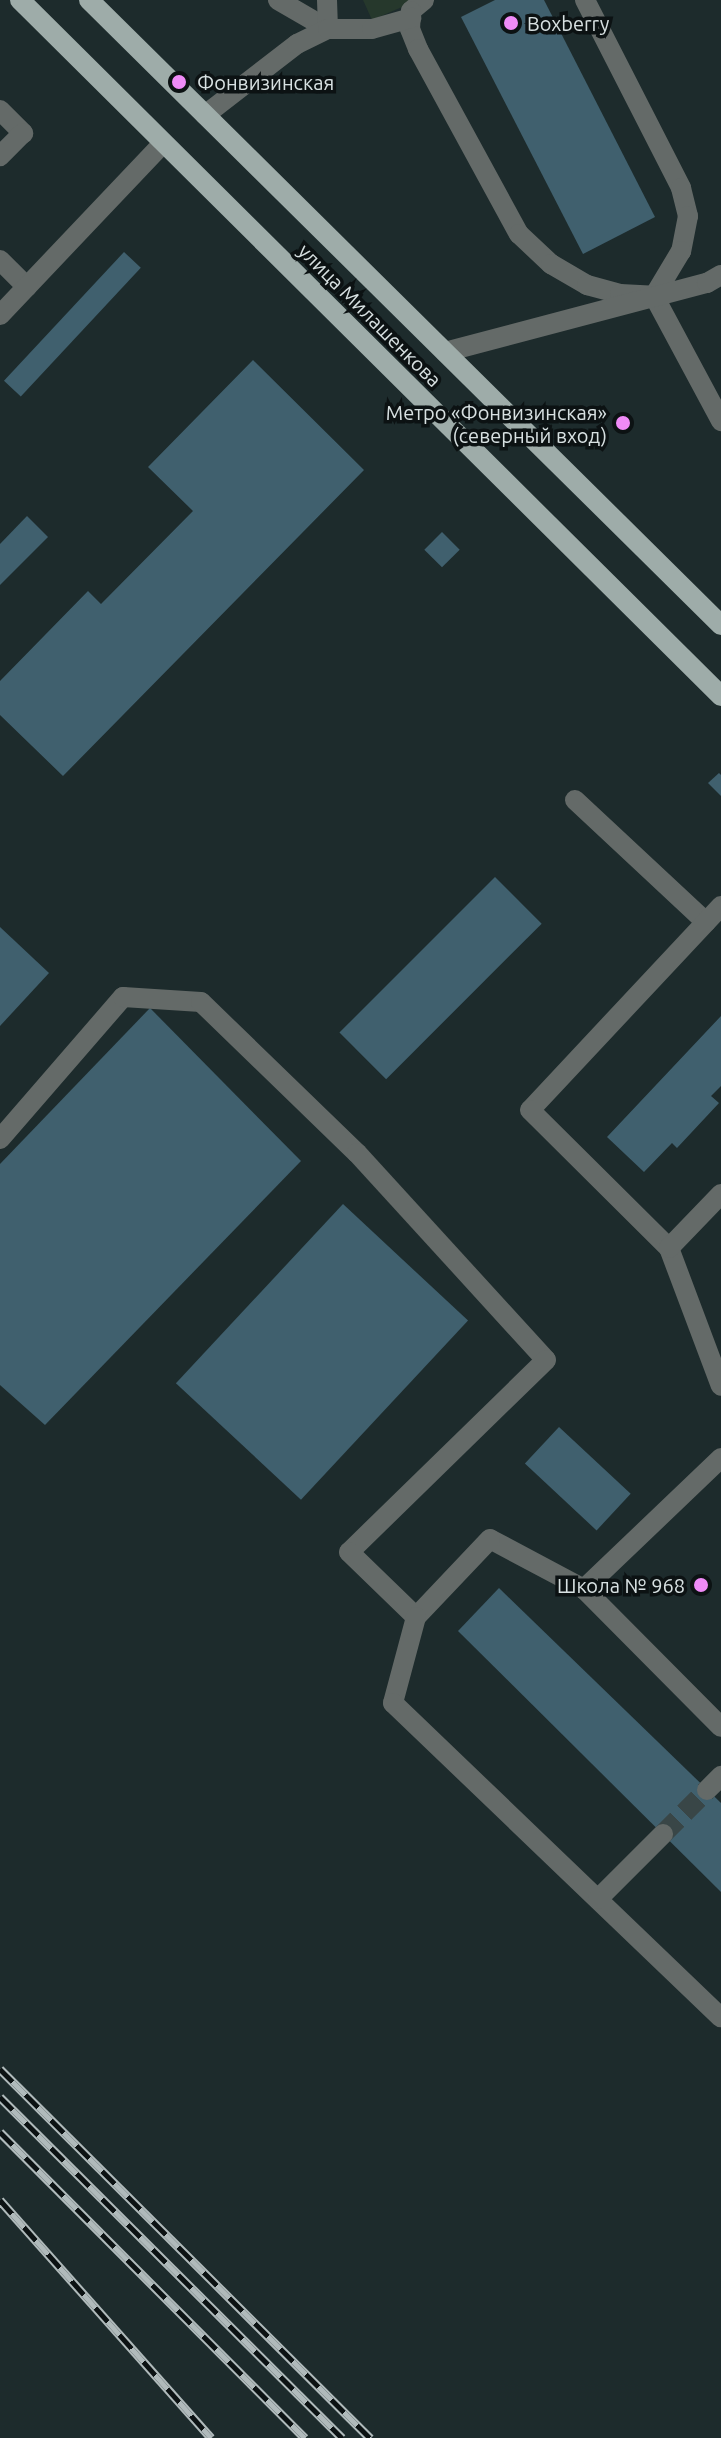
<!DOCTYPE html>
<meta charset="utf-8">
<style>
body{margin:0}
#map{position:relative;width:721px;height:2438px;overflow:hidden;background:#1d2b2c;font-family:Ubuntu,sans-serif}
div>[style]{position:absolute}
.green>*{inset:0;background:#26382c}
.building>*{inset:0;background:#40606e;transform-origin:0 0}
.minor-tunnel>*{height:20px;margin-top:-10px;transform-origin:0;background:repeating-linear-gradient(90deg,#394647 0 20px,transparent 0 30px)}
.minor>*{height:20px;margin:-10px;padding:0 10px;transform-origin:10px;border-radius:10px;background:#646a68}
.major>*{height:20px;margin:-10px;padding:0 10px;transform-origin:10px;border-radius:10px;background:#9eaca9}
.rail>*{height:9px;margin-top:-4.5px;transform-origin:0;background:repeating-linear-gradient(90deg,#0c1213 0 18px,#b0babb 0 36px);box-sizing:border-box;border-block:2px solid #b0babb}
.dots>*{width:22px;height:22px;translate:-50% -50%;box-sizing:border-box;border:4px solid #0c1213;border-radius:50%}
span{translate:-50% -50%;white-space:nowrap;text-align:center;line-height:1.15;-webkit-text-stroke:7px #0c1213;paint-order:stroke}
.poi-label{font-size:20px;color:#d8e1e2}
.left{translate:0 -50%;text-align:left}
.right{translate:-100% -50%;text-align:right}
.street-label{font-size:20px;color:#d8e1e2}
</style>
<div id="map">
<div class="green">
<i style="clip-path:polygon(363px 0,418px 0,372px 20px)"></i>
</div>
<div class="building">
<i style="clip-path:polygon(495px 0,544px 0,655px 217px,583px 254px,461px 17px)"></i>
<i style="left:124px;top:252px;width:23px;height:176px;rotate:43deg"></i>
<i style="clip-path:polygon(253px 360px,364px 470px,63px 776px,0 715px,0 681px,88px 591px,101px 604px,193px 511px,148px 467px)"></i>
<i style="clip-path:polygon(27px 516px,48px 537px,0 585px,0 544px)"></i>
<i style="left:442px;top:532px;width:25px;height:25px;rotate:45deg"></i>
<i style="clip-path:polygon(719px 773px,721px 775px,721px 796px,708px 783px)"></i>
<i style="left:495px;top:877px;width:66px;height:220px;rotate:45deg"></i>
<i style="clip-path:polygon(0 927px,49px 973px,0 1026px)"></i>
<i style="clip-path:polygon(150px 1008px,301px 1161px,45px 1425px,0 1385px,0 1164px)"></i>
<i style="clip-path:polygon(721px 1016px,721px 1086px,711px 1096px,719px 1103px,677px 1148px,672px 1143px,644px 1172px,607px 1137px)"></i>
<i style="left:343px;top:1204px;width:171px;height:245px;rotate:43deg"></i>
<i style="left:559px;top:1427px;width:98px;height:50px;rotate:43deg"></i>
<i style="clip-path:polygon(499px 1588px,721px 1803px,721px 1892px,458px 1631px)"></i>
</div>
<div class="minor-tunnel">
<i style="left:663px;top:1834px;width:62px;rotate:-45deg"></i>
</div>
<div class="minor">
<i style="left:278px;top:0;width:58px;rotate:30.1deg"></i>
<i style="left:327px;top:0;width:29px;rotate:88deg"></i>
<i style="left:424px;top:0;width:17px;rotate:140deg"></i>
<i style="left:411px;top:11px;width:18px;rotate:93deg"></i>
<i style="left:410px;top:29px;width:22px;rotate:68deg"></i>
<i style="left:418px;top:49px;width:211px;rotate:61.4deg"></i>
<i style="left:519px;top:234px;width:44px;rotate:43.2deg"></i>
<i style="left:551px;top:264px;width:42px;rotate:30.3deg"></i>
<i style="left:587px;top:285px;width:34px;rotate:15deg"></i>
<i style="left:620px;top:294px;width:34px;rotate:3deg"></i>
<i style="left:585px;top:0;width:211px;rotate:62.9deg"></i>
<i style="left:681px;top:188px;width:29px;rotate:76deg"></i>
<i style="left:688px;top:216px;width:36px;rotate:101deg"></i>
<i style="left:681px;top:251px;width:52px;rotate:121deg"></i>
<i style="left:0;top:110px;width:33px;rotate:45deg"></i>
<i style="left:23px;top:133px;width:33px;rotate:135deg"></i>
<i style="left:205px;top:115px;width:116px;rotate:-37.7deg"></i>
<i style="left:297px;top:44px;width:34px;rotate:-26deg"></i>
<i style="left:328px;top:29px;width:44px"></i>
<i style="left:372px;top:29px;width:41px;rotate:-15.8deg"></i>
<i style="left:0;top:260px;width:38px;rotate:45deg"></i>
<i style="left:654px;top:296px;width:142px;rotate:61.8deg"></i>
<i style="left:0;top:315px;width:237px;rotate:-46.5deg"></i>
<i style="left:445px;top:352px;width:271px;rotate:-14.8deg"></i>
<i style="left:707px;top:283px;width:16px;rotate:-30deg"></i>
<i style="left:575px;top:800px;width:179px;rotate:43deg"></i>
<i style="left:721px;top:906px;width:279px;rotate:133.1deg"></i>
<i style="left:530px;top:1110px;width:196px;rotate:44.8deg"></i>
<i style="left:669px;top:1248px;width:147px;rotate:69.4deg"></i>
<i style="left:0;top:1139px;width:188px;rotate:-49.1deg"></i>
<i style="left:123px;top:997px;width:78px;rotate:3.7deg"></i>
<i style="left:201px;top:1002px;width:217px;rotate:44.1deg"></i>
<i style="left:357px;top:1153px;width:280px;rotate:47.6deg"></i>
<i style="left:546px;top:1360px;width:275px;rotate:135.7deg"></i>
<i style="left:349px;top:1552px;width:93px;rotate:44.1deg"></i>
<i style="left:669px;top:1248px;width:75px;rotate:-46.1deg"></i>
<i style="left:721px;top:1458px;width:190px;rotate:136.3deg"></i>
<i style="left:584px;top:1589px;width:106px;rotate:-152deg"></i>
<i style="left:490px;top:1539px;width:108px;rotate:133.5deg"></i>
<i style="left:416px;top:1617px;width:89px;rotate:105deg"></i>
<i style="left:393px;top:1703px;width:454px;rotate:43.8deg"></i>
<i style="left:584px;top:1589px;width:194px;rotate:45.2deg"></i>
<i style="left:707px;top:1790px;width:20px;rotate:-45deg"></i>
<i style="left:598px;top:1899px;width:92px;rotate:-45deg"></i>
</div>
<div class="major">
<i style="left:20px;top:0;width:988px;rotate:44.79deg"></i>
<i style="left:89px;top:0;width:889px;rotate:44.68deg"></i>
</div>
<div class="rail">
<i style="left:0;top:2069px;width:523px;rotate:44.92deg"></i>
<i style="left:0;top:2097px;width:483px;rotate:44.9deg"></i>
<i style="left:0;top:2132px;width:432px;rotate:45.1deg"></i>
<i style="left:0;top:2200px;width:318px;rotate:48.4deg"></i>
</div>
<div class="dots">
<i style="left:511px;top:23px;background:#ef8bf7"></i>
<i style="left:179px;top:82px;background:#ef8bf7"></i>
<i style="left:623px;top:423px;background:#ef8bf7"></i>
<i style="left:701px;top:1585px;background:#ef8bf7"></i>
</div>
<div class="poi-label">
<span class="left" style="left:527px;top:23px">Boxberry</span>
<span class="left" style="left:197px;top:82px">Фонвизинская</span>
<span class="right" style="left:607px;top:424px">Метро «Фонвизинская»<br>(северный вход)</span>
<span class="right" style="left:685px;top:1585px">Школа № 968</span>
</div>
<div class="street-label">
<span style="left:370px;top:315px;rotate:45deg">улица Милашенкова</span>
</div>
</div>
